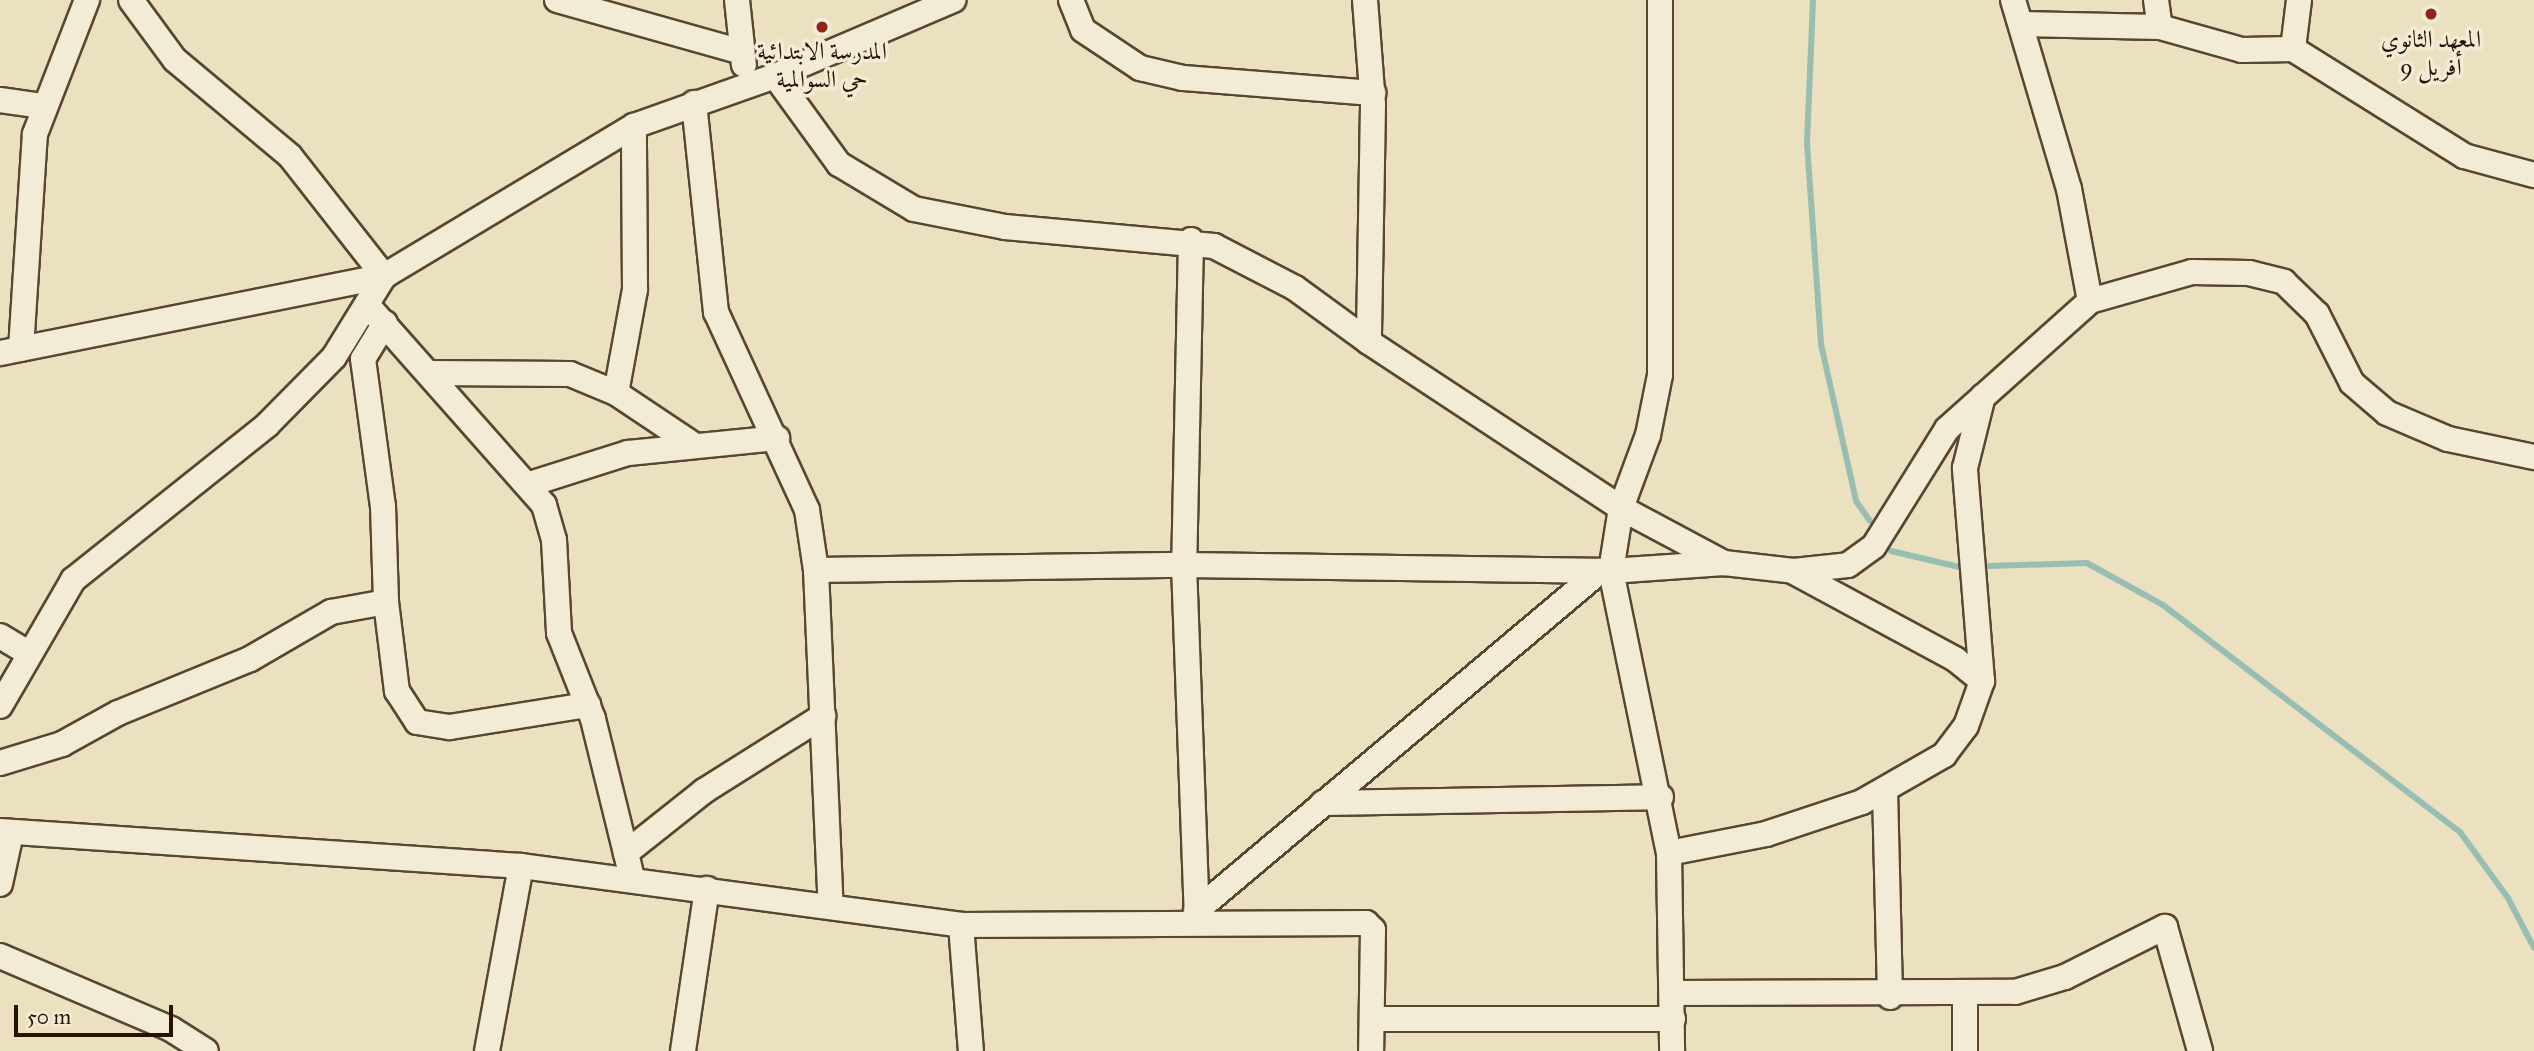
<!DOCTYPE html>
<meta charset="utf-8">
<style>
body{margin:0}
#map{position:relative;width:2534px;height:1051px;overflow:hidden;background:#ebe0c0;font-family:"IM FELL Great Primer",Amiri,serif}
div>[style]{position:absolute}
.stream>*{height:6px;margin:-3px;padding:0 3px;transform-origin:3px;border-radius:3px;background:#98bdb2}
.roads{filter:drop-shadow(2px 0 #584730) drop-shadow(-2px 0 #584730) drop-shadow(0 2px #584730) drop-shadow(0 -2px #584730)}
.minor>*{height:24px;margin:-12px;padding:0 12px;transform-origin:12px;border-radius:12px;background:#f2ebd6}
.dots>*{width:19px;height:19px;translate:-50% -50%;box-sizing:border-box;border:4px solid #f2ebd6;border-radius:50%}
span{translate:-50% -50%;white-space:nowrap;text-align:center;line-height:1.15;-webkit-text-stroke:7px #f2ebd6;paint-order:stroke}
.poi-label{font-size:24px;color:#271400}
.scale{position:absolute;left:14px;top:1005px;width:159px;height:32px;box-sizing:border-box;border:4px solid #271400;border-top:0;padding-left:9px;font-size:21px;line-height:24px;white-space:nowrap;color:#271400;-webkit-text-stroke:5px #f2ebd6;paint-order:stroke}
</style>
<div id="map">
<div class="stream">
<i style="left:1813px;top:0;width:143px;rotate:92.4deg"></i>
<i style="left:1807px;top:143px;width:201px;rotate:86deg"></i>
<i style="left:1821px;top:344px;width:161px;rotate:77.4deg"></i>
<i style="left:1856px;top:501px;width:24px;rotate:55deg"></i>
<i style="left:1891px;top:551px;width:70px;rotate:13.2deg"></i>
<i style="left:1989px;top:566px;width:98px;rotate:-1.8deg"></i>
<i style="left:2087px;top:563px;width:87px;rotate:28.9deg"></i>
<i style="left:2163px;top:605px;width:374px;rotate:37.4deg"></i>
<i style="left:2460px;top:832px;width:82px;rotate:54deg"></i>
<i style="left:2508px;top:898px;width:56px;rotate:62.5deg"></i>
</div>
<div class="roads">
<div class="minor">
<i style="left:557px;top:0;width:192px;rotate:15.7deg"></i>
<i style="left:737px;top:0;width:65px;rotate:83.9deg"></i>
<i style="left:1071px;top:0;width:32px;rotate:68deg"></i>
<i style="left:1083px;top:30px;width:69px;rotate:33.7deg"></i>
<i style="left:1140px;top:68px;width:44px;rotate:13.1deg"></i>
<i style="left:1183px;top:78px;width:191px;rotate:4.5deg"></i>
<i style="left:1365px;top:0;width:105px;rotate:85.6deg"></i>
<i style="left:1373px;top:105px;width:237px;rotate:91deg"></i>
<i style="left:1369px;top:342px;width:302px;rotate:33.4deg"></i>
<i style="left:1621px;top:508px;width:117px;rotate:28.1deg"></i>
<i style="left:1660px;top:0;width:375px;rotate:90deg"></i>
<i style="left:1660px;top:375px;width:61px;rotate:101.3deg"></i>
<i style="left:1648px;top:435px;width:78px;rotate:110.3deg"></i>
<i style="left:1621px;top:508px;width:64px;rotate:99deg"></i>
<i style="left:1611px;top:571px;width:288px;rotate:78.4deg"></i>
<i style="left:1669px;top:853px;width:198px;rotate:89.1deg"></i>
<i style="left:2156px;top:0;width:27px;rotate:82deg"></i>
<i style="left:2299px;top:0;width:49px;rotate:97deg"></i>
<i style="left:2293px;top:49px;width:202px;rotate:32deg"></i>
<i style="left:2464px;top:156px;width:73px;rotate:15.2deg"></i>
<i style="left:2021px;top:24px;width:139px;rotate:1.2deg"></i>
<i style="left:2160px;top:27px;width:85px;rotate:15.7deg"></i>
<i style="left:2242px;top:50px;width:51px;rotate:-1.1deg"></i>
<i style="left:775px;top:76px;width:109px;rotate:54deg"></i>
<i style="left:839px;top:164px;width:87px;rotate:31deg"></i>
<i style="left:914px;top:209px;width:93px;rotate:11.2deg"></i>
<i style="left:1005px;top:227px;width:210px;rotate:5.2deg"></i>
<i style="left:1214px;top:246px;width:91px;rotate:27.4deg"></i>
<i style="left:1295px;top:288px;width:92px;rotate:36.1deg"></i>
<i style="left:0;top:100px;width:42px;rotate:8.1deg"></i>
<i style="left:694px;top:103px;width:210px;rotate:84deg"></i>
<i style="left:716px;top:312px;width:218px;rotate:65.3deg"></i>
<i style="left:807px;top:510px;width:61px;rotate:81.5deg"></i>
<i style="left:816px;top:570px;width:337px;rotate:87.5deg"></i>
<i style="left:1191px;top:240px;width:325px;rotate:91.2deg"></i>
<i style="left:1184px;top:565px;width:357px;rotate:87.9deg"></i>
<i style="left:2090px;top:301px;width:106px;rotate:-15.9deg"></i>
<i style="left:2192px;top:272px;width:57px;rotate:1deg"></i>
<i style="left:2249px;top:273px;width:36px;rotate:14deg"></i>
<i style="left:2284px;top:282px;width:46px;rotate:44.1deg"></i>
<i style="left:2317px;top:314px;width:77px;rotate:63.1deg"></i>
<i style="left:2352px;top:383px;width:46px;rotate:40.6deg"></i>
<i style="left:2387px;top:413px;width:66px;rotate:23.1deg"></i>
<i style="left:2448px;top:439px;width:88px;rotate:11.8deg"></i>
<i style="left:369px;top:307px;width:264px;rotate:48.5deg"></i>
<i style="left:544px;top:505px;width:36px;rotate:74deg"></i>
<i style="left:554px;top:540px;width:93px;rotate:86.9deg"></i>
<i style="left:559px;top:633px;width:92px;rotate:68.4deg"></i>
<i style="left:593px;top:719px;width:164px;rotate:76.2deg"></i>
<i style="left:385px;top:323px;width:42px;rotate:121.4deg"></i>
<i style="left:363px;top:359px;width:148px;rotate:82.3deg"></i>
<i style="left:383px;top:506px;width:96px;rotate:88.2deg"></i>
<i style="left:21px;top:349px;width:215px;rotate:-86.3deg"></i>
<i style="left:35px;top:134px;width:144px;rotate:-68.8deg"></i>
<i style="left:0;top:353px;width:392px;rotate:-11.3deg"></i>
<i style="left:384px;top:276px;width:292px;rotate:-31deg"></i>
<i style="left:634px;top:126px;width:150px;rotate:-19.5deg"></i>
<i style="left:775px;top:76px;width:194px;rotate:-23.1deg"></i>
<i style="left:432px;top:373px;width:138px;rotate:0.4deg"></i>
<i style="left:570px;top:374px;width:50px;rotate:22.4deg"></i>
<i style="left:616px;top:393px;width:94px;rotate:33.7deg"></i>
<i style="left:616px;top:393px;width:106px;rotate:-79.6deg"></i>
<i style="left:635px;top:289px;width:163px;rotate:-90.4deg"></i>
<i style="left:530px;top:484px;width:103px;rotate:-17.6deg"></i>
<i style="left:628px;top:453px;width:150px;rotate:-5.7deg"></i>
<i style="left:816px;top:570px;width:368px;rotate:-0.8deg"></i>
<i style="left:1184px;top:565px;width:427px;rotate:0.8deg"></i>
<i style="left:1611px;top:571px;width:113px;rotate:-4deg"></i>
<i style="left:1724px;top:563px;width:70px;rotate:6.5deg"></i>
<i style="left:1794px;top:571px;width:54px;rotate:-6.3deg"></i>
<i style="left:1848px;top:565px;width:32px;rotate:-36deg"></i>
<i style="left:1874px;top:546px;width:138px;rotate:-58deg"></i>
<i style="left:1947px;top:429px;width:192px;rotate:-41.8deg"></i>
<i style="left:2090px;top:301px;width:114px;rotate:-100.6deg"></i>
<i style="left:2069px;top:189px;width:197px;rotate:-106.5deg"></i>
<i style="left:1794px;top:572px;width:183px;rotate:28.4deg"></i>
<i style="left:1955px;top:659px;width:35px;rotate:39deg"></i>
<i style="left:0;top:636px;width:31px;rotate:31deg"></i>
<i style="left:0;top:706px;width:146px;rotate:-59.9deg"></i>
<i style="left:73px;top:580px;width:248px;rotate:-38.6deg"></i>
<i style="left:267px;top:425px;width:95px;rotate:-45.4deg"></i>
<i style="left:334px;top:357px;width:95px;rotate:-58.3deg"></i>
<i style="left:384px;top:276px;width:152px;rotate:-128.1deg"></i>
<i style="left:290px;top:156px;width:150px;rotate:-140.1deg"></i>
<i style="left:175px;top:60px;width:74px;rotate:-126.3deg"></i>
<i style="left:0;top:763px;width:65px;rotate:-17deg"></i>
<i style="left:62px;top:744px;width:64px;rotate:-29deg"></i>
<i style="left:118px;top:713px;width:143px;rotate:-22.2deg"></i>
<i style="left:250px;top:659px;width:94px;rotate:-30.1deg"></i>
<i style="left:331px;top:612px;width:56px;rotate:-10.3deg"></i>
<i style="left:386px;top:602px;width:90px;rotate:83deg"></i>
<i style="left:397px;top:691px;width:37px;rotate:57deg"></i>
<i style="left:417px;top:722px;width:33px;rotate:9deg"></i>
<i style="left:450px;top:727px;width:140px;rotate:-9.1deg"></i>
<i style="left:1885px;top:790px;width:207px;rotate:88.6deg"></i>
<i style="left:1323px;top:803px;width:338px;rotate:-1deg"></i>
<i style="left:0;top:831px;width:522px;rotate:3.84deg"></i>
<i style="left:521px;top:866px;width:444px;rotate:7.6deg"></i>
<i style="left:961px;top:925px;width:405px;rotate:-0.3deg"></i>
<i style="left:1366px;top:923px;width:10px;rotate:45deg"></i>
<i style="left:1373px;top:930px;width:121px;rotate:90.9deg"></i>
<i style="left:626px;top:853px;width:100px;rotate:-38.5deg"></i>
<i style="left:704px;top:791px;width:141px;rotate:-32.2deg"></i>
<i style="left:1669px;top:853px;width:99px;rotate:-11.1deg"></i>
<i style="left:1766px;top:834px;width:101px;rotate:-18.4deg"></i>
<i style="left:1862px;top:802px;width:95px;rotate:-29.8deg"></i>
<i style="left:1944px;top:755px;width:36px;rotate:-53deg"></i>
<i style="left:1966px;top:726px;width:48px;rotate:-70.4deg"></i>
<i style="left:1982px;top:681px;width:214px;rotate:-94.6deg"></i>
<i style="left:1965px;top:468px;width:74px;rotate:-76deg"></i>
<i style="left:0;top:884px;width:52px;rotate:-77.8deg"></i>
<i style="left:1196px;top:911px;width:528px;rotate:-40.08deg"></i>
<i style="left:961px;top:925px;width:126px;rotate:85.5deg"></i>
<i style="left:0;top:956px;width:186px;rotate:23.1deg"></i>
<i style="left:171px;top:1029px;width:41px;rotate:32.2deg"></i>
<i style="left:1672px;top:993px;width:343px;rotate:-0.2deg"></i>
<i style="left:2015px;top:992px;width:52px;rotate:-16.7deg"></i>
<i style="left:2065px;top:977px;width:112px;rotate:-26.6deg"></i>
<i style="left:2165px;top:927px;width:129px;rotate:74.2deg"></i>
<i style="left:1965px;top:996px;width:55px;rotate:90deg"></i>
<i style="left:1372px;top:1019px;width:301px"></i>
<i style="left:487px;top:1051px;width:188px;rotate:-79.6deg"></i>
<i style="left:683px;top:1051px;width:164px;rotate:-81.6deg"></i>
</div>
</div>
<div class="dots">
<i style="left:2431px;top:14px;background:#8f2418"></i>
<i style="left:822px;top:27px;background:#8f2418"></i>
</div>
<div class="poi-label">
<span style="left:2431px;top:54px">المعهد الثانوي<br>9 أفريل</span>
<span style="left:822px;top:66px">المدرسة الابتدائية<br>حي السوالمية</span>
</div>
<div class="scale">50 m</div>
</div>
